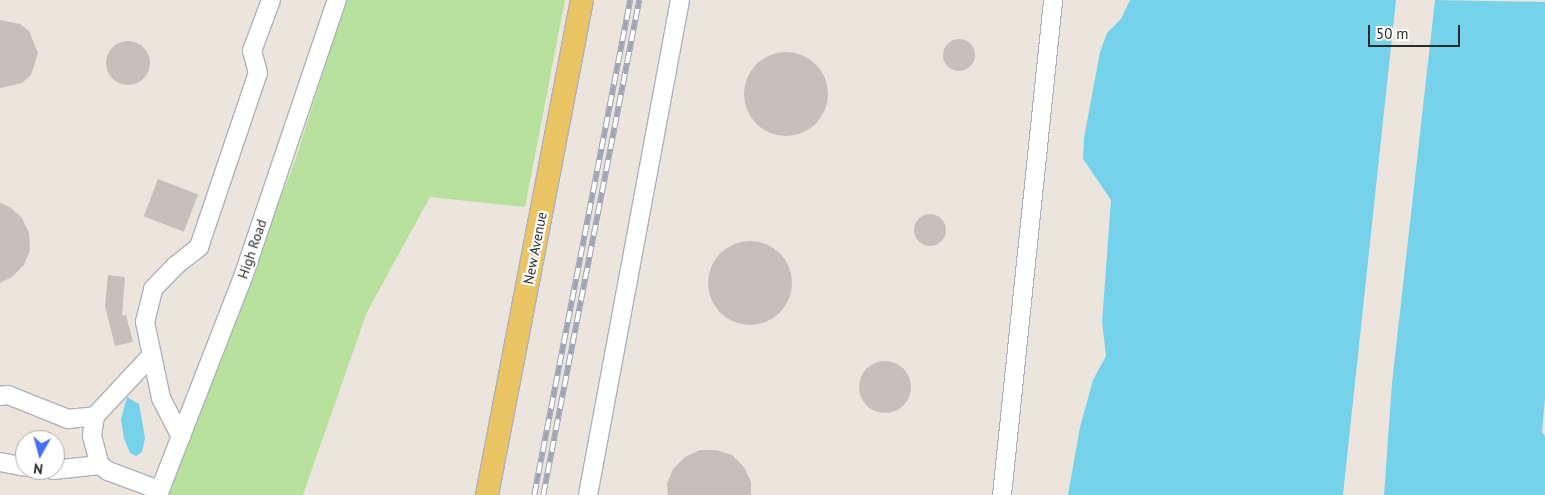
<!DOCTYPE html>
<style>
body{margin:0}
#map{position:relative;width:1545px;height:495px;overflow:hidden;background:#ece5de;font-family:"PT Sans",sans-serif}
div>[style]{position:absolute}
.green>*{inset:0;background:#b7e19c}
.water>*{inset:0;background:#75d2ea}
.building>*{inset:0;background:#c5c0b9;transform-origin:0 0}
.round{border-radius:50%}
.roads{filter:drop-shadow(1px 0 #aeb1bb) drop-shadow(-1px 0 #aeb1bb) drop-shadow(0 1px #aeb1bb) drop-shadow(0 -1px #aeb1bb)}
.minor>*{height:18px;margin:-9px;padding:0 9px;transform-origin:9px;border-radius:9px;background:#fff}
.major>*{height:22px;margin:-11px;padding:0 11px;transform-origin:11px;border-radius:11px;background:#ebc463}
.rail>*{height:5.5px;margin-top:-2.75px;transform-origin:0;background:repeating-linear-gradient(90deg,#fff 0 11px,#a0a4b4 0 22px);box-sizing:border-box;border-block:1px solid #a0a4b4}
span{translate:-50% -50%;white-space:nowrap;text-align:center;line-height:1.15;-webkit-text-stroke:4.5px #fff;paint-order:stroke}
.street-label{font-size:14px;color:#2b2b2b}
.north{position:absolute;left:15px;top:430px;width:50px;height:50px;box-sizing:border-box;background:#fff;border:1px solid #aaa;border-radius:50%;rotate:187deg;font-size:14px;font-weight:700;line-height:20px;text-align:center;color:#2b2b2b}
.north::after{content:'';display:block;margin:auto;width:18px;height:22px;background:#446ef3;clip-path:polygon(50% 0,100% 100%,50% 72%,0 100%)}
.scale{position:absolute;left:1368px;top:25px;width:92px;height:22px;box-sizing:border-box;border:2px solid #2b2b2b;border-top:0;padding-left:6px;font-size:15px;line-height:18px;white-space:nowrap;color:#2b2b2b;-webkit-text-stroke:4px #fff;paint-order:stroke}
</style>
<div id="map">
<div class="green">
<i style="clip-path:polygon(346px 0,565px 0,525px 207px,430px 197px,367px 312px,303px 495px,166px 495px,295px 161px)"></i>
</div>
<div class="water">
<i style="clip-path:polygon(1130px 0,1396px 0,1343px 495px,1068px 495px,1080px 427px,1093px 380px,1106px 356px,1102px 322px,1111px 200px,1083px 159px,1084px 138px,1100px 52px,1107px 33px,1121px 19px)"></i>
<i style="clip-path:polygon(1435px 0,1545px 2px,1545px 398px,1542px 432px,1545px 436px,1545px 495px,1384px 495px,1392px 383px)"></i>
<i style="clip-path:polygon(127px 397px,139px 404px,145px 438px,142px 452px,136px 456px,130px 453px,124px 438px,121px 419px)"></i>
</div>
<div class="building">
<i style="clip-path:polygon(0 20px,20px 24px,29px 31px,38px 53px,31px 75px,22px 83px,0 88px)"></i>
<i class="round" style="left:943px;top:39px;width:32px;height:32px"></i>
<i class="round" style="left:106px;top:41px;width:44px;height:44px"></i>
<i class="round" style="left:744px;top:52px;width:84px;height:84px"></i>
<i style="left:158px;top:179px;width:43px;height:40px;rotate:21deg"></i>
<i style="clip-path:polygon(0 203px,10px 207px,22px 218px,29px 233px,30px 250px,24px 265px,12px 277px,0 283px)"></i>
<i class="round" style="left:914px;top:214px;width:32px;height:32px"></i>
<i class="round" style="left:708px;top:241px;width:84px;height:84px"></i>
<i style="clip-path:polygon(108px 275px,125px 277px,122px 316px,126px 315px,133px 342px,115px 346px,105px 306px)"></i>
<i class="round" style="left:859px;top:361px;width:52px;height:52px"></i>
<i style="clip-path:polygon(700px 450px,716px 450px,732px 455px,744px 467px,751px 482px,751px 495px,668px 495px,667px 484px,673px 469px,685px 457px)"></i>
</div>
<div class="roads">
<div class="minor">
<i style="left:151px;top:356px;width:82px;rotate:133deg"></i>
<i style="left:95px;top:416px;width:20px;rotate:99deg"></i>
<i style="left:92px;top:436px;width:30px;rotate:75deg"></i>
<i style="left:100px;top:465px;width:10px;rotate:37deg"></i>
<i style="left:108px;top:471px;width:54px;rotate:20.4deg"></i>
<i style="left:0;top:396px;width:8px;rotate:-7deg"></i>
<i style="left:8px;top:395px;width:65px;rotate:21.8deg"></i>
<i style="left:68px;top:419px;width:27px;rotate:-6deg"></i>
<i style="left:181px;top:437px;width:44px;rotate:-117.1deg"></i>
<i style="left:161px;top:398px;width:78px;rotate:-101.9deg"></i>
<i style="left:145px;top:322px;width:34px;rotate:-76deg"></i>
<i style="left:153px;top:289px;width:32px;rotate:-46deg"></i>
<i style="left:175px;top:266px;width:31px;rotate:-38deg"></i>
<i style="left:199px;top:247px;width:184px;rotate:-71.3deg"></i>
<i style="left:258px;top:73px;width:23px;rotate:-105deg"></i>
<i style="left:252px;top:51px;width:54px;rotate:-69.6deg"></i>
<i style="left:0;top:462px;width:25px;rotate:11deg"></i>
<i style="left:53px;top:470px;width:47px;rotate:-6.1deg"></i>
<i style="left:158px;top:495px;width:231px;rotate:-68.7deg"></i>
<i style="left:242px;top:280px;width:296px;rotate:-71.3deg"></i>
<i style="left:588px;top:495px;width:503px;rotate:-79.47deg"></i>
<i style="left:1002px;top:495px;width:498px;rotate:-84.1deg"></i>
</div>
<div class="major">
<i style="left:487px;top:495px;width:504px;rotate:-79.14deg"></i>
</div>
</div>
<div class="rail">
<i style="left:534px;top:495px;width:504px;rotate:-79.02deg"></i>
<i style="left:543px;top:495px;width:504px;rotate:-79.02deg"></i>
</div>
<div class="street-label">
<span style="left:535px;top:248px;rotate:-79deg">New Avenue</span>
<span style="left:252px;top:249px;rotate:-71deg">High Road</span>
</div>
<div class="north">N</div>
<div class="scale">50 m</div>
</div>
